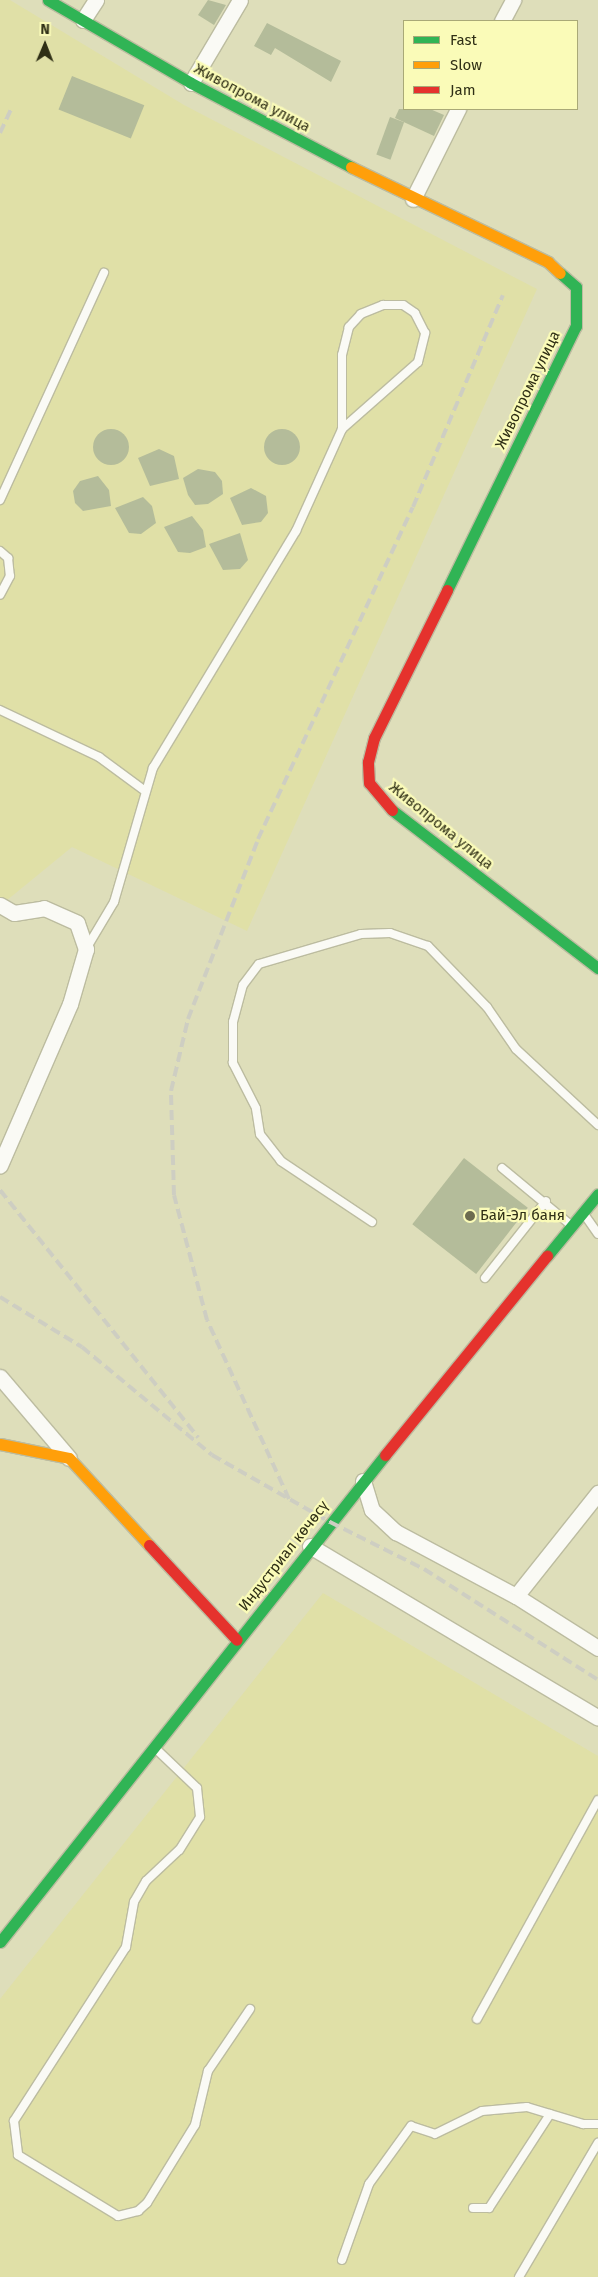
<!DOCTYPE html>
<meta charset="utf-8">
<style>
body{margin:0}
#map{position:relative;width:598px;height:2277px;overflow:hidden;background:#dedeba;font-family:"Fira Sans",sans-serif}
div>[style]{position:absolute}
.built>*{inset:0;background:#e0e0a7}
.building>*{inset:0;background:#b4bc9a;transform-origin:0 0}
.round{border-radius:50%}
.roads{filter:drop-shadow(1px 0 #bcbca0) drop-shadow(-1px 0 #bcbca0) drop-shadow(0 1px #bcbca0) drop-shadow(0 -1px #bcbca0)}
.lane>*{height:8px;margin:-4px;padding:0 4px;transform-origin:4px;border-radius:4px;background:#fafaf5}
.street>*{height:15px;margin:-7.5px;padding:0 7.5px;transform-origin:7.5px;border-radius:7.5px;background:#fafaf5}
.fast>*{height:11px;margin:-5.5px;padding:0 5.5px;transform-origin:5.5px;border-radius:5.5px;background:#30b455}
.slow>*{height:11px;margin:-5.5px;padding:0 5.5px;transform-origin:5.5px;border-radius:5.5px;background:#ff9f0a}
.jam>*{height:11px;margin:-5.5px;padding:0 5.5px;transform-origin:5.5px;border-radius:5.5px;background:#e5322d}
.rail>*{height:4px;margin-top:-2px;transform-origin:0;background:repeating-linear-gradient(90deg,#cecec2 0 10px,transparent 0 15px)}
.dots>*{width:14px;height:14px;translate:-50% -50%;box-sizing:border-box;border:2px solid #fafbb8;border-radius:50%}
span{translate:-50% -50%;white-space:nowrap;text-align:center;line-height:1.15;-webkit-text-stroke:4.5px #fafbb8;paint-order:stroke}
.street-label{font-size:15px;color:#2f2f15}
.poi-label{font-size:15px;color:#2f2f15}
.left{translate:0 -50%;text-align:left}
.legend{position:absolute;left:403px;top:20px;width:175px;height:90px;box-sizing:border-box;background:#fafbb8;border:1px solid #a9a977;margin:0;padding:6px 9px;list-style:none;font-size:15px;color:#2f2f15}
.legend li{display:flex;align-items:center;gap:10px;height:25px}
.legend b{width:25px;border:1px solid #a9a977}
.north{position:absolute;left:20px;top:20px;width:50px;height:50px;-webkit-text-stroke:4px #fafbb8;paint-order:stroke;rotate:1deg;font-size:14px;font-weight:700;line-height:20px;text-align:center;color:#2f2f15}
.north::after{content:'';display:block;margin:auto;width:18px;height:22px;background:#2f2f15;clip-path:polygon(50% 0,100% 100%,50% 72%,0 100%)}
</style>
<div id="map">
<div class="built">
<i style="clip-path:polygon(0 0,10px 0,184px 105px,537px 289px,247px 931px,72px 847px,6px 901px,0 897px)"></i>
<i style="clip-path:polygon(323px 1593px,598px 1756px,598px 2277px,0 2277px,0 1999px)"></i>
</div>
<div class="building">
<i style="clip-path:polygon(208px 0,226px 5px,214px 25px,198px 15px)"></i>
<i style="clip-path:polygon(267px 23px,341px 61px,331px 82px,275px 48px,271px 55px,254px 46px)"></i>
<i style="left:72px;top:76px;width:78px;height:36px;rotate:22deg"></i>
<i style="clip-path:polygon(399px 109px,430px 109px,444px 115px,434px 136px,395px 118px)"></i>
<i style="left:390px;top:117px;width:15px;height:40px;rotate:20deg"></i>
<i class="round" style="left:93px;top:429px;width:36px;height:36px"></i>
<i class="round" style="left:264px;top:429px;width:36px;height:36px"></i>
<i style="clip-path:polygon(159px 449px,174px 456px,179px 479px,150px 486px,138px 458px)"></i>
<i style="clip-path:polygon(198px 469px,215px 472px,222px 481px,223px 494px,208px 504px,195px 505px,188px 495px,183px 478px)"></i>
<i style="clip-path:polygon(98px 476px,109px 490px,111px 506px,83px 511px,75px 503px,73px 491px,80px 481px)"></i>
<i style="clip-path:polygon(251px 488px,266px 496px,268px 513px,261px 522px,242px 525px,230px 498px)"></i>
<i style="clip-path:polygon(143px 497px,152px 506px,156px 523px,141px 534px,129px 533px,115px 508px)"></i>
<i style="clip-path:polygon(192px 516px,203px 530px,206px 547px,190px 553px,178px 552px,164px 527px)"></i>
<i style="clip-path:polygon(240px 533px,248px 560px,240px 569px,223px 570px,209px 544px)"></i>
<i style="left:464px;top:1158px;width:81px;height:84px;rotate:38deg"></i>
</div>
<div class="roads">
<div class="lane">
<i style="left:0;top:500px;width:250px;rotate:-65.4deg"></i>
<i style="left:0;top:551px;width:11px;rotate:41deg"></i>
<i style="left:8px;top:558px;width:18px;rotate:84deg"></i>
<i style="left:10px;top:576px;width:21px;rotate:118deg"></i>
<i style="left:0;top:710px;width:110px;rotate:25.4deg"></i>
<i style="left:99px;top:757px;width:56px;rotate:36.3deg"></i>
<i style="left:86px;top:949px;width:55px;rotate:-59.2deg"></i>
<i style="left:114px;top:902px;width:140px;rotate:-73.8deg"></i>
<i style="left:153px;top:768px;width:277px;rotate:-58.9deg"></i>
<i style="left:296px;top:531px;width:112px;rotate:-65.7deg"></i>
<i style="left:342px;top:429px;width:101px;rotate:-41.4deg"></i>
<i style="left:418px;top:362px;width:30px;rotate:-76deg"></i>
<i style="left:425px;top:333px;width:22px;rotate:-117deg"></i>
<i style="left:415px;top:313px;width:14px;rotate:-146deg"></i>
<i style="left:403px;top:305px;width:20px;rotate:180deg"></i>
<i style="left:383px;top:305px;width:24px;rotate:158deg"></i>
<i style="left:361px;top:314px;width:18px;rotate:133deg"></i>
<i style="left:349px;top:327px;width:29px;rotate:104deg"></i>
<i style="left:342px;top:355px;width:74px;rotate:90deg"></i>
<i style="left:502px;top:1168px;width:89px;rotate:39.6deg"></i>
<i style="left:584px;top:1214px;width:24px;rotate:55deg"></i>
<i style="left:372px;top:1222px;width:110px;rotate:-146.2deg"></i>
<i style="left:281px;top:1161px;width:34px;rotate:-128deg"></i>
<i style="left:260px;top:1134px;width:26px;rotate:-99deg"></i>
<i style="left:256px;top:1108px;width:51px;rotate:-117.1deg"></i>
<i style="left:233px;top:1063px;width:41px;rotate:-90deg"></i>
<i style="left:233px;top:1022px;width:38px;rotate:-75deg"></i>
<i style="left:243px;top:985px;width:26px;rotate:-53deg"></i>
<i style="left:259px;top:964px;width:106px;rotate:-16.4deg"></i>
<i style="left:361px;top:934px;width:29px;rotate:-2deg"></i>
<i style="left:390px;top:933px;width:40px;rotate:18.9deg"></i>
<i style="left:428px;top:946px;width:85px;rotate:46deg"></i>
<i style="left:487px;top:1007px;width:51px;rotate:55.4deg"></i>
<i style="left:516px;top:1049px;width:112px;rotate:42.8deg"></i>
<i style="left:485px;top:1278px;width:98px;rotate:-51.6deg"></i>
<i style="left:155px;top:1748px;width:58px;rotate:43.6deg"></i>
<i style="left:197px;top:1788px;width:29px;rotate:84deg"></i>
<i style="left:200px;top:1817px;width:39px;rotate:122deg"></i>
<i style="left:179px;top:1850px;width:45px;rotate:136.8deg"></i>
<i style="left:146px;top:1881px;width:24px;rotate:120deg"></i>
<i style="left:134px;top:1902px;width:46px;rotate:100.1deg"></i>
<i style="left:126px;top:1947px;width:207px;rotate:122.8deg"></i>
<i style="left:14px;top:2121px;width:34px;rotate:83deg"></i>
<i style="left:18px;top:2155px;width:117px;rotate:31.4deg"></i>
<i style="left:118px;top:2216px;width:21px;rotate:-14deg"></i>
<i style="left:138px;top:2211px;width:12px;rotate:-42deg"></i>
<i style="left:147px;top:2203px;width:92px;rotate:-58.4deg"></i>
<i style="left:195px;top:2125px;width:56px;rotate:-76.5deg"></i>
<i style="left:208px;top:2071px;width:75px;rotate:-55.9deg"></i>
<i style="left:477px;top:2019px;width:250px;rotate:-61.1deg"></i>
<i style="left:473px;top:2208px;width:16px"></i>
<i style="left:489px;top:2208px;width:112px;rotate:-57deg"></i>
<i style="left:342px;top:2260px;width:81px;rotate:-70.4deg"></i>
<i style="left:369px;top:2184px;width:72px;rotate:-54.1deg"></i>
<i style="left:411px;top:2126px;width:25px;rotate:18deg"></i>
<i style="left:435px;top:2134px;width:52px;rotate:-26.1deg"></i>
<i style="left:482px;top:2111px;width:45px;rotate:-5.1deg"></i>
<i style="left:527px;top:2107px;width:59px;rotate:16.9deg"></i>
<i style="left:583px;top:2124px;width:15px"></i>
<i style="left:519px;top:2277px;width:156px;rotate:-59.5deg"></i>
</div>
<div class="street">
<i style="left:83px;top:20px;width:24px;rotate:-57deg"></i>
<i style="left:502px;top:21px;width:24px;rotate:-62deg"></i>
<i style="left:191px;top:83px;width:96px;rotate:-59.4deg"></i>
<i style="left:413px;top:199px;width:101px;rotate:-63.4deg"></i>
<i style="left:0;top:905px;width:16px;rotate:30deg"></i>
<i style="left:14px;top:913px;width:30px;rotate:-9deg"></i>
<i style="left:44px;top:908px;width:36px;rotate:24deg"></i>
<i style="left:77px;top:923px;width:28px;rotate:71deg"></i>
<i style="left:86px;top:949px;width:57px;rotate:106.2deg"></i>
<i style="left:70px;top:1004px;width:176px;rotate:113.5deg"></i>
<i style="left:0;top:1377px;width:106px;rotate:49.6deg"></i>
<i style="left:363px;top:1481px;width:30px;rotate:73deg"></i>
<i style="left:372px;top:1510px;width:33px;rotate:43deg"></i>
<i style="left:396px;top:1532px;width:136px;rotate:28.1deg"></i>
<i style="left:516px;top:1596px;width:97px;rotate:32.4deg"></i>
<i style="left:310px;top:1546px;width:335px;rotate:30.8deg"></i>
<i style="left:516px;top:1596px;width:132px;rotate:-51.5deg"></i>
</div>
<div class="fast">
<i style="left:48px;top:0;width:165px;rotate:30.1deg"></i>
<i style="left:191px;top:83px;width:181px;rotate:27.7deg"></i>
<i style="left:447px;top:590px;width:294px;rotate:-64deg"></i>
<i style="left:576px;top:326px;width:39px;rotate:-90deg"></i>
<i style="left:576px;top:287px;width:21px;rotate:-139deg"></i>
<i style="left:392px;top:810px;width:260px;rotate:37.5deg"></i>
<i style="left:547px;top:1256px;width:80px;rotate:-50.6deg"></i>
<i style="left:0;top:1942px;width:621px;rotate:-51.67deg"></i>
</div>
<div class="slow">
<i style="left:351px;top:167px;width:219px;rotate:25.7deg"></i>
<i style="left:548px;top:262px;width:16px;rotate:43deg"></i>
<i style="left:0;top:1444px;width:70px;rotate:11.5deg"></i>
<i style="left:69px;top:1458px;width:118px;rotate:47.4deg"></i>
</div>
<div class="jam">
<i style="left:392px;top:810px;width:35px;rotate:-130deg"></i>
<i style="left:369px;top:783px;width:21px;rotate:-93deg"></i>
<i style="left:368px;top:762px;width:25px;rotate:-76deg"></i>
<i style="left:374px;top:738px;width:165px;rotate:-63.7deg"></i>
<i style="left:385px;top:1455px;width:257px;rotate:-50.9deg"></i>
<i style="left:149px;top:1545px;width:129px;rotate:47.2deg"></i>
</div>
</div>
<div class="rail">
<i style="left:0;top:133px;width:26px;rotate:-65deg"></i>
<i style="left:0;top:1190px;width:317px;rotate:51.3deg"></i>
<i style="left:0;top:1297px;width:96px;rotate:31.4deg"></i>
<i style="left:82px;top:1347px;width:169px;rotate:39.7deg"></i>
<i style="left:212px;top:1455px;width:136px;rotate:29.6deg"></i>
<i style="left:330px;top:1522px;width:105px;rotate:26.6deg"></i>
<i style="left:424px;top:1569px;width:206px;rotate:32.5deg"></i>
<i style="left:289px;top:1499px;width:197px;rotate:-114.6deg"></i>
<i style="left:207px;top:1320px;width:129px;rotate:-104.8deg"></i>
<i style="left:174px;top:1195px;width:104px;rotate:-91.7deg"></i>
<i style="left:171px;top:1091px;width:74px;rotate:-76.7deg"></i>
<i style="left:188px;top:1019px;width:193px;rotate:-68.7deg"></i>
<i style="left:258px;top:839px;width:366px;rotate:-65deg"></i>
<i style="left:413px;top:507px;width:230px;rotate:-67deg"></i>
</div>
<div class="dots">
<i style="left:470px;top:1216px;background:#6c6c4f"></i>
</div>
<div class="street-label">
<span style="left:252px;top:98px;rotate:28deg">Живопрома улица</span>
<span style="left:528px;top:390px;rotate:-64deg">Живопрома улица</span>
<span style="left:441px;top:826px;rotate:39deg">Живопрома улица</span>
<span style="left:284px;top:1556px;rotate:-52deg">Индустриал көчөсү</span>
</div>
<div class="poi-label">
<span class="left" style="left:480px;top:1216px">Бай-Эл баня</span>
</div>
<ul class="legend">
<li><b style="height:6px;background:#30b455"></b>Fast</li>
<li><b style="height:6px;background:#ff9f0a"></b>Slow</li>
<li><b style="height:6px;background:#e5322d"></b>Jam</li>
</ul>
<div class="north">N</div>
</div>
